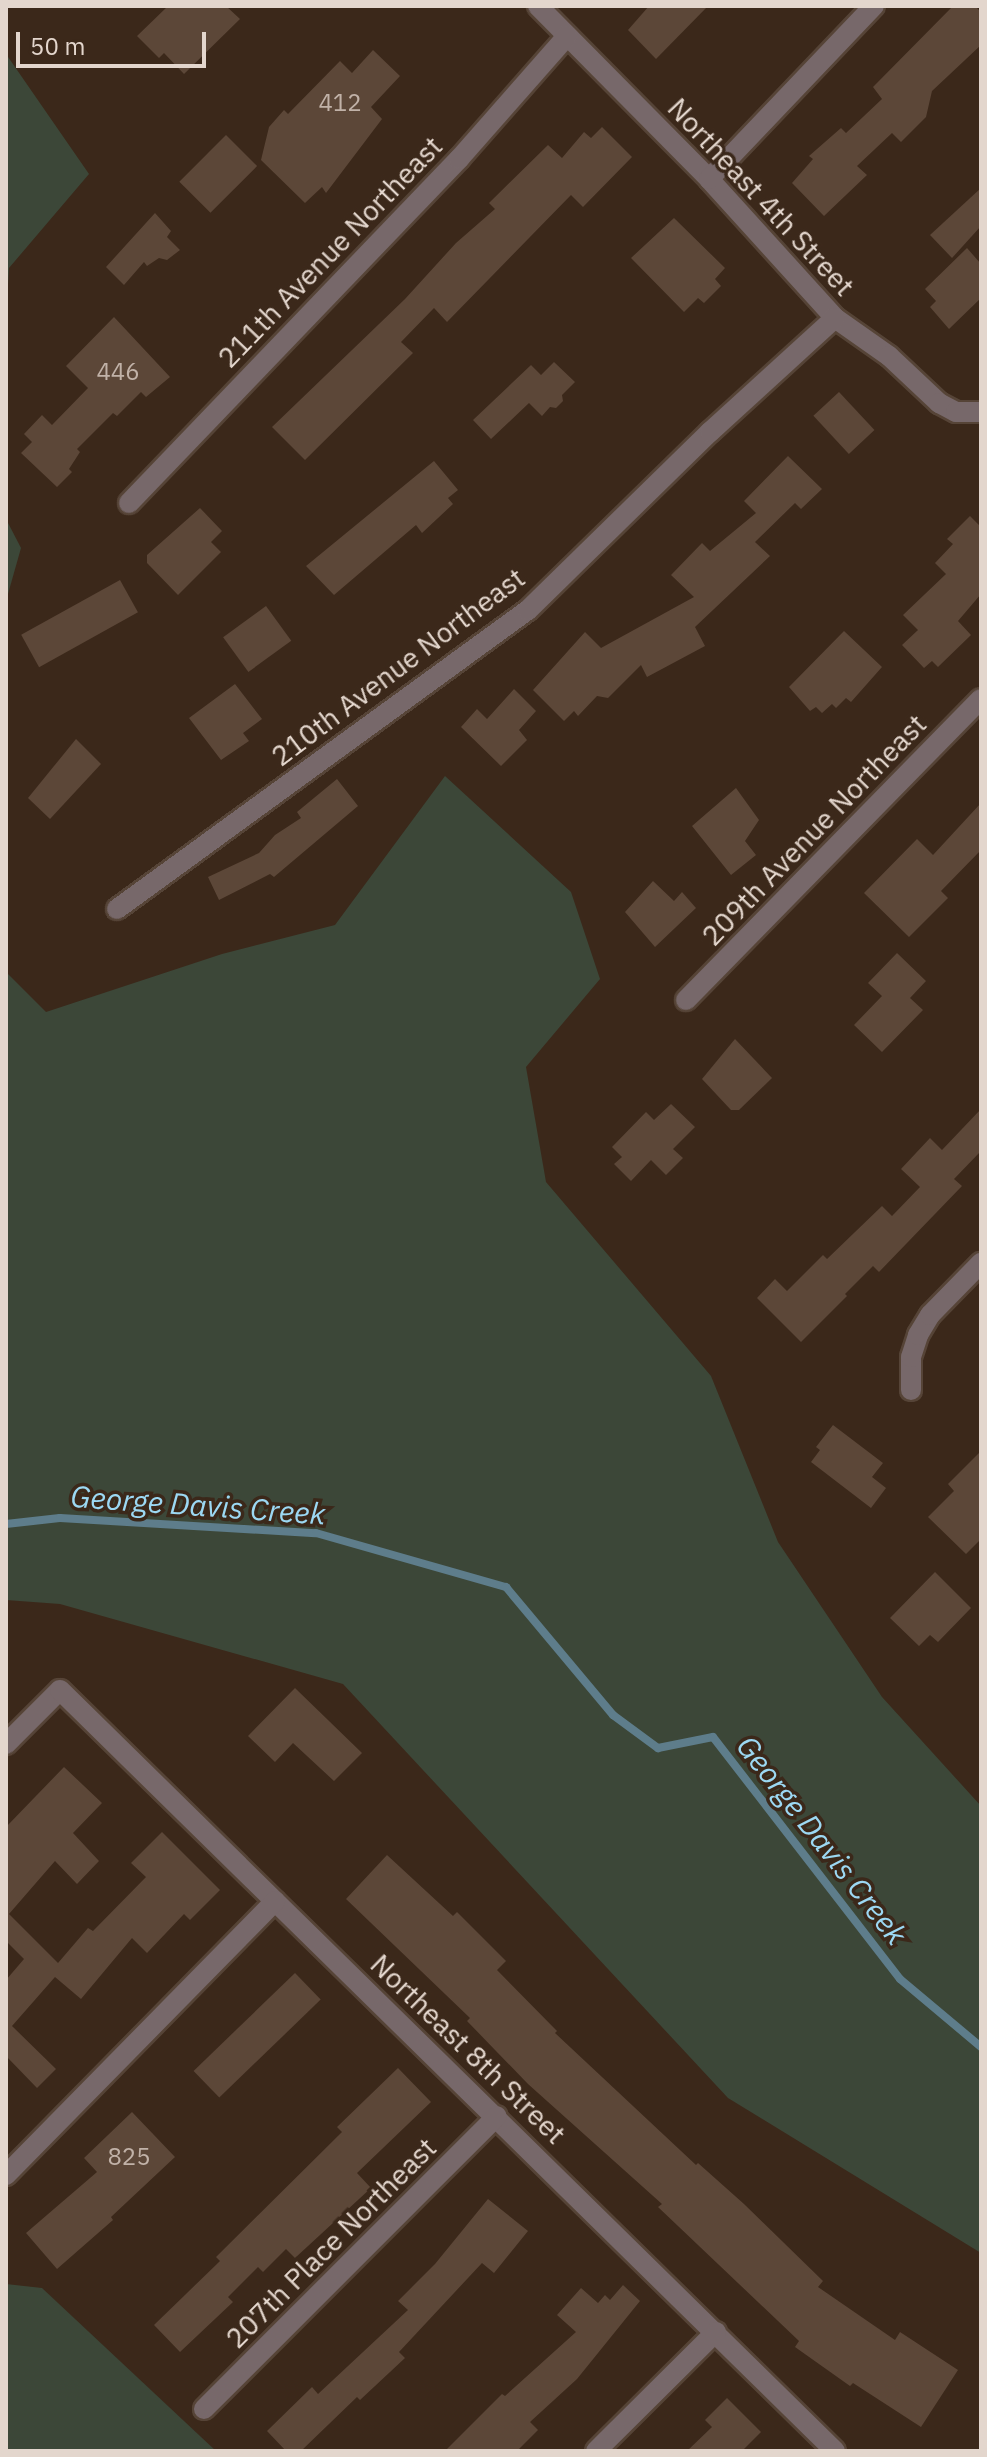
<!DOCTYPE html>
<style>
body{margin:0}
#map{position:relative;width:987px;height:2457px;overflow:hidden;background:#3b281a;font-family:"IBM Plex Sans",sans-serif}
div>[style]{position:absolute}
.green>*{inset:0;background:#3c4738}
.stream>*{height:8px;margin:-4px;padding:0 4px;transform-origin:4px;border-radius:4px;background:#5e7d8b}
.building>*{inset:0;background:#5c4738;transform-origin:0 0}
.roads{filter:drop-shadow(2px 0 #564437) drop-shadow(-2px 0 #564437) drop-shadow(0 2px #564437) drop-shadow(0 -2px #564437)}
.minor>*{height:20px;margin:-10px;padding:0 10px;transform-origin:10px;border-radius:10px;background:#77686a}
span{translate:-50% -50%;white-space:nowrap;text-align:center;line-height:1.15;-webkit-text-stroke:7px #3b281a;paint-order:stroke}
.number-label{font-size:24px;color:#c1b2a8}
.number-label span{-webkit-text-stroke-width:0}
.street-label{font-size:28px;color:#e3d6cd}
.water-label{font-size:30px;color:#9cd8f3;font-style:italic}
.frame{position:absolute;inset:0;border:8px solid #e3d6cd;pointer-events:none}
.scale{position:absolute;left:16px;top:32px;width:190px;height:36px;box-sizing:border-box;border:4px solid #e3d6cd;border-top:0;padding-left:10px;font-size:24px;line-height:28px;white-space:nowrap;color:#e3d6cd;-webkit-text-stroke:6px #3b281a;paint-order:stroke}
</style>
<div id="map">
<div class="green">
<i style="clip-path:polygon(6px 54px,89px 174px,9px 268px,6px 318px)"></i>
<i style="clip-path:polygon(6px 519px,21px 548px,6px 601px)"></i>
<i style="clip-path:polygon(445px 776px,571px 892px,600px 979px,526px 1067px,546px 1182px,711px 1376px,778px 1542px,882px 1697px,981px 1806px,981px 2253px,728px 2098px,343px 1684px,60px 1604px,6px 1600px,6px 972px,46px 1012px,222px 954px,335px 925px)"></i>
<i style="clip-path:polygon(6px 2284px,42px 2288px,216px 2451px,6px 2451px)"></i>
</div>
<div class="stream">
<i style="left:6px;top:1524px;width:54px;rotate:-6.3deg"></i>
<i style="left:60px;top:1518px;width:256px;rotate:3.4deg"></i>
<i style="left:316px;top:1533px;width:198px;rotate:15.9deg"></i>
<i style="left:506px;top:1587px;width:167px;rotate:50.1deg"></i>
<i style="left:613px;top:1715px;width:56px;rotate:36.3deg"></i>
<i style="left:658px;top:1748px;width:56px;rotate:-11.3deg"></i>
<i style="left:713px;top:1737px;width:306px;rotate:52.3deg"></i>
<i style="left:900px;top:1979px;width:106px;rotate:40deg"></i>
</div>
<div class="building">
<i style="clip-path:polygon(168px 6px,226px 6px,240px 19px,184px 74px,164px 53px,159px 58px,137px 36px)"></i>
<i style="clip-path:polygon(649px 6px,708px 6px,656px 59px,628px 30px)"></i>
<i style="clip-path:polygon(953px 6px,975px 6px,981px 12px,981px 45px,932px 91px,926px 117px,901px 142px,892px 133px,857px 166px,867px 175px,824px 216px,792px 183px,813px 159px,809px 156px,841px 128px,846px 133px,882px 99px,873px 87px)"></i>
<i style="clip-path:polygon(373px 50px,400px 76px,371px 107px,382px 119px,326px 193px,322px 187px,305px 203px,261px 160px,269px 127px,284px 110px,288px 114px,340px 61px,352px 73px)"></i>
<i style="clip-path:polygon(602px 127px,632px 157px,583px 207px,571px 195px,447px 322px,434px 308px,401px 342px,413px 353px,305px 460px,272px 427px,405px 299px,456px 243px,495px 209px,489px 203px,548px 145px,562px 158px,584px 132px,591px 138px)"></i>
<i style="left:226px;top:135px;width:44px;height:66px;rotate:45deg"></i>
<i style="clip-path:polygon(981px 188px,981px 226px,952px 258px,930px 235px)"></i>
<i style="clip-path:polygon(155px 213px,171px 231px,167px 237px,180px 250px,167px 260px,159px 258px,147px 266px,144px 262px,124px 285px,106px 267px)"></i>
<i style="clip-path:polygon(674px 218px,725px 268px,715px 279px,721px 286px,704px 303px,698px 298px,684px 312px,631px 258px)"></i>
<i style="clip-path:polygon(967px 248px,981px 264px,981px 298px,949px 329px,930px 307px,936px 301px,925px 289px)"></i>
<i style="clip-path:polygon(114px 317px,170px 377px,146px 397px,141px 392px,117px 416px,113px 413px,77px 449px,80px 452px,69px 469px,72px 472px,57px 487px,21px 453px,32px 442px,24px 434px,42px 415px,52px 425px,88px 388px,66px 366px)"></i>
<i style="clip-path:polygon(554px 362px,575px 382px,562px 395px,563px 401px,556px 408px,550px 407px,542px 416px,529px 403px,491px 439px,473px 420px,531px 365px,541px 375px)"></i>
<i style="left:839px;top:392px;width:52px;height:35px;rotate:47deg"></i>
<i style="clip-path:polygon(788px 456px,822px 489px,801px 509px,795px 503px,755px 542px,770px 556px,695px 627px,705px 646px,647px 677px,641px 665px,608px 698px,597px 696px,578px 716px,574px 711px,564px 721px,533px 690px,585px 632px,601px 648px,694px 597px,671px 575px,702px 543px,710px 551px,756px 513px,744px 501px)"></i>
<i style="clip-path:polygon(434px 461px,458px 490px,448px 498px,453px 504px,422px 533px,416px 525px,334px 595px,306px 566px)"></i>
<i style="clip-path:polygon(200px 508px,222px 531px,211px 542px,221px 552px,178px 595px,147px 563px,147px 555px)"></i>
<i style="clip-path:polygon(970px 516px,981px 527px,981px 594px,958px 621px,971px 635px,938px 667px,932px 661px,924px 668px,902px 645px,918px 630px,903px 615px,946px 574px,935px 563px,953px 544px,947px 539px)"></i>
<i style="left:120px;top:580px;width:37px;height:113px;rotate:61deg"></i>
<i style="left:266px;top:606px;width:43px;height:53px;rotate:54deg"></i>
<i style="clip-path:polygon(844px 631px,882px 667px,851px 702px,846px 698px,836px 708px,832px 704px,822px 713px,816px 707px,810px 711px,789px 687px)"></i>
<i style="clip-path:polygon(235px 684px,262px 719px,243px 733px,249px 741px,221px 760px,189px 718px)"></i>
<i style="clip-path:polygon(514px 689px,536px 711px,519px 730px,527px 740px,501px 766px,461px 727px,477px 709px,487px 719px)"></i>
<i style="clip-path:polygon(76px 739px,101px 764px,50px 819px,28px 798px)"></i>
<i style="clip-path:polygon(337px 779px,358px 806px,274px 877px,270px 874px,219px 900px,208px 877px,259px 853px,275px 835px,301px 818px,297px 812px)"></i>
<i style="clip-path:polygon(736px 788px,759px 820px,745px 841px,756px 855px,731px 875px,692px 826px)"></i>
<i style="clip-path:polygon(981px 803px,981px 850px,941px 891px,948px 898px,909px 937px,864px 893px,917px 839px,933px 855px)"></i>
<i style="clip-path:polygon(653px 881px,674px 901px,682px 892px,696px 908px,655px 947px,625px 912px)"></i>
<i style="clip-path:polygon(897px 953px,926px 981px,910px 998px,923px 1010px,882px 1052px,854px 1025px,882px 996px,868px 983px)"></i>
<i style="clip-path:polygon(735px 1039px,772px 1078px,739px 1110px,731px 1110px,702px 1079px)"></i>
<i style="clip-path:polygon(671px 1104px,695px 1127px,673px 1149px,683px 1158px,666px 1175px,651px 1160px,631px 1181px,614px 1164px,622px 1157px,612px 1147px,646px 1112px,654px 1120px)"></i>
<i style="clip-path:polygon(981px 1109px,981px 1151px,954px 1179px,962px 1186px,879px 1272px,873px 1266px,845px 1294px,847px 1296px,801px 1342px,757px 1298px,775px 1279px,787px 1291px,823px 1255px,827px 1259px,882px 1206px,892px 1216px,920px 1187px,901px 1169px,930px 1138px,942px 1150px)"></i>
<i style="clip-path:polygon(833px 1425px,883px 1463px,872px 1477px,886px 1488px,871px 1508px,811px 1462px,820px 1450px,816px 1447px)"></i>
<i style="clip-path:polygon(981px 1451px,981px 1539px,966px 1554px,928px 1517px,954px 1491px,948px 1484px)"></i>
<i style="clip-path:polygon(935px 1572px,971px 1608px,938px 1642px,930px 1635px,919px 1646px,890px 1618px)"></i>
<i style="clip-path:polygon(295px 1688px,362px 1753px,334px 1781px,293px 1743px,275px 1762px,248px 1736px)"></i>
<i style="clip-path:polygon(64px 1767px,102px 1803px,73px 1833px,99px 1861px,77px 1884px,55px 1861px,9px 1914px,58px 1963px,88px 1928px,93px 1931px,146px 1877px,131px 1863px,162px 1832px,220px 1890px,190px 1920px,184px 1914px,147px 1953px,132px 1938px,81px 1999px,55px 1977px,12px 2026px,56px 2069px,37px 2088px,6px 2056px,6px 1980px,24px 1959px,6px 1941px,6px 1827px)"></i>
<i style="clip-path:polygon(387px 1855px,453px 1916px,457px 1912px,506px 1961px,497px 1970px,557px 2031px,555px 2033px,696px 2165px,698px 2163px,744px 2204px,823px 2281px,818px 2287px,895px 2340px,900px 2332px,958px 2370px,921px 2427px,853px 2383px,850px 2386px,795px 2347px,799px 2341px,658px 2207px,662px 2204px,528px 2084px,467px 2021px,470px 2018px,346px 1899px)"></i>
<i style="left:295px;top:1973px;width:37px;height:141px;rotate:46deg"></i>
<i style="clip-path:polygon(398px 2068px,431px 2102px,357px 2173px,371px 2188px,295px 2258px,286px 2249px,263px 2272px,258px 2267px,228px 2297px,233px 2302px,180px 2352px,154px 2325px,220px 2261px,216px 2257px,342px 2132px,337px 2127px)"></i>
<i style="clip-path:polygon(132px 2112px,175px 2157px,111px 2217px,113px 2220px,57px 2269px,26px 2233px,97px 2172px,84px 2158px)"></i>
<i style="clip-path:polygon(488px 2199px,528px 2231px,494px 2273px,482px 2263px,399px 2352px,405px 2358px,360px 2400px,357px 2397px,301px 2451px,286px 2451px,267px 2431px,312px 2387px,318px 2394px,408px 2310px,398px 2301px,435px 2264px)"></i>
<i style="clip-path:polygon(623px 2285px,640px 2301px,577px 2379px,530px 2422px,538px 2430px,517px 2451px,445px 2451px,502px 2394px,505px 2396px,576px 2332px,557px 2315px,581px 2288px,598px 2303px,605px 2295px,610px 2300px)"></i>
<i style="clip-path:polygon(727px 2398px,761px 2432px,742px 2451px,687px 2451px,712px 2427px,705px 2420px)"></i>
</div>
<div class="roads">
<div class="minor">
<i style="left:538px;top:6px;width:243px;rotate:45.3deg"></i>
<i style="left:709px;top:179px;width:188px;rotate:47.8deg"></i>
<i style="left:835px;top:318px;width:66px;rotate:35.1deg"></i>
<i style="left:889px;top:356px;width:69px;rotate:43.2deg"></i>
<i style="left:939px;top:403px;width:19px;rotate:28deg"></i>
<i style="left:956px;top:412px;width:25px"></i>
<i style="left:709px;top:179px;width:239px;rotate:-46.4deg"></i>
<i style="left:129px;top:503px;width:477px;rotate:-46.2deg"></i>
<i style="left:459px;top:159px;width:164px;rotate:-48.7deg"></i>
<i style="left:117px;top:909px;width:508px;rotate:-36.04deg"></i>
<i style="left:528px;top:610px;width:255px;rotate:-44.4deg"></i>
<i style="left:710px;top:432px;width:169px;rotate:-42.4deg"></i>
<i style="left:686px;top:1000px;width:421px;rotate:-45.6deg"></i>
<i style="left:911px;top:1390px;width:33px;rotate:-90deg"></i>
<i style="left:911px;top:1357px;width:23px;rotate:-72deg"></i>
<i style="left:918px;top:1335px;width:23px;rotate:-59deg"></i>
<i style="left:930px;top:1315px;width:73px;rotate:-45.6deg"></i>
<i style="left:6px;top:1744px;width:76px;rotate:-45deg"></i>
<i style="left:60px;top:1690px;width:1086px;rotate:44.48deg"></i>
<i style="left:6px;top:2175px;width:384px;rotate:-45.5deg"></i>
<i style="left:204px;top:2409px;width:414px;rotate:-45deg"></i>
<i style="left:596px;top:2451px;width:169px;rotate:-44.8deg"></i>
</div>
</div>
<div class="number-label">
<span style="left:340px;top:103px">412</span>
<span style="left:118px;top:372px">446</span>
<span style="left:129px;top:2157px">825</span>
</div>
<div class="street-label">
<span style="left:761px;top:197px;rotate:47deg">Northeast 4th Street</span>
<span style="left:330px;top:252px;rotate:-46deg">211th Avenue Northeast</span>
<span style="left:398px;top:667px;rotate:-37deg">210th Avenue Northeast</span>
<span style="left:814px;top:830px;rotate:-46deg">209th Avenue Northeast</span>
<span style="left:468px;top:2049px;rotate:44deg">Northeast 8th Street</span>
<span style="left:331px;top:2243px;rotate:-45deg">207th Place Northeast</span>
</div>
<div class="water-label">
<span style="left:198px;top:1505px;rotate:4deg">George Davis Creek</span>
<span style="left:822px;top:1840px;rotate:52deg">George Davis Creek</span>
</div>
<div class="frame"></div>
<div class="scale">50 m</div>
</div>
